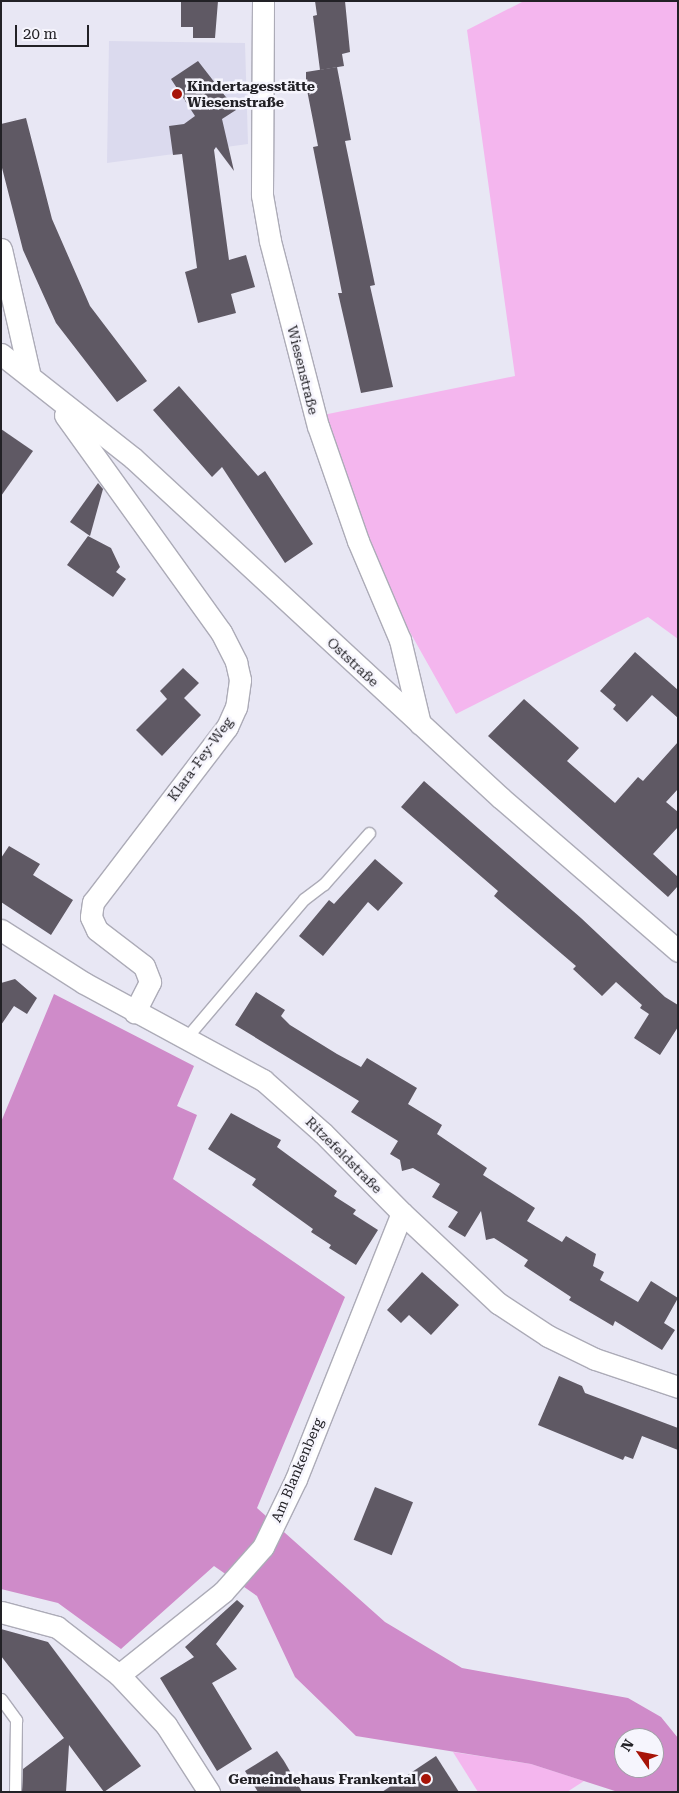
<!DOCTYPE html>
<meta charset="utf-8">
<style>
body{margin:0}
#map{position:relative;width:679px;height:1793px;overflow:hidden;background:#e8e7f4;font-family:"Roboto Serif",serif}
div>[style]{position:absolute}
.built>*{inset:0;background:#dbdaee}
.green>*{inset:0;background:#f4b6ee}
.forest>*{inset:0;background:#cf8bc9}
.building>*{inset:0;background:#5f5964;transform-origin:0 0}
.roads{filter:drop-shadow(1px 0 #acabb7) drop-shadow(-1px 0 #acabb7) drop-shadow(0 1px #acabb7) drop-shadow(0 -1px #acabb7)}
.lane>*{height:11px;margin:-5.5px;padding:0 5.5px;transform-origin:5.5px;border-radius:5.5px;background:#fff}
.street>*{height:21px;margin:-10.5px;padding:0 10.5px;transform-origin:10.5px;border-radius:10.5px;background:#fff}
.dots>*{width:14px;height:14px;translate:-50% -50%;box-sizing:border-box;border:2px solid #f6f5fd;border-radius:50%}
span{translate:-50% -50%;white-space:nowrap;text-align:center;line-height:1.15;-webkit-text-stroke:5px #f6f5fd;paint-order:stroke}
.poi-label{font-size:14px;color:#222126;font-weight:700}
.left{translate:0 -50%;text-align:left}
.right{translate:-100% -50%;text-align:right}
.street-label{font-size:14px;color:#222126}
.frame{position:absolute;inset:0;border:2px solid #222126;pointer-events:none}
.north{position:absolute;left:614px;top:1728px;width:50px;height:50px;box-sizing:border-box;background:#f6f5fd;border:1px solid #a1a0a7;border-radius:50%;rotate:303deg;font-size:14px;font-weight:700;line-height:20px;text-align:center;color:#222126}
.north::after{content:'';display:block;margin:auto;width:18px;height:22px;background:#a71408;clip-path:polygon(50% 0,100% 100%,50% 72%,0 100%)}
.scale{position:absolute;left:15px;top:25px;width:74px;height:22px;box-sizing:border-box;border:2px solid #222126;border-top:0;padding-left:6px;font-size:15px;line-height:18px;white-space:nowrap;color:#222126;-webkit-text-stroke:4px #f6f5fd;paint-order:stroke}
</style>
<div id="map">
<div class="built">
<i style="clip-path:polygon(109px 41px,245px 43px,248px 144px,107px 163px)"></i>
</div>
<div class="green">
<i style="clip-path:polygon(524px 1px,678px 1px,678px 639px,648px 617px,456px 714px,379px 577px,323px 415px,515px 376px,467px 30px)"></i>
<i style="clip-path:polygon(453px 1752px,531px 1764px,584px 1781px,567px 1792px,478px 1792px)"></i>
</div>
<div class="forest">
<i style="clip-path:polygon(evenodd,54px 994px,194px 1066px,177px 1106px,197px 1115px,173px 1179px,345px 1297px,257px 1508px,385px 1622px,462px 1668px,628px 1698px,661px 1717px,678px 1738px,678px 1792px,618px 1792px,531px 1764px,356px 1736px,295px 1677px,257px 1596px,214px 1566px,121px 1649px,58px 1603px,1px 1589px,1px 1122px,54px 994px,624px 1738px,654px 1738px,654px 1768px,624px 1768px,624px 1738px)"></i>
</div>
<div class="building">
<i style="clip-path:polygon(181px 1px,218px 1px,215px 38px,193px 38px,193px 27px,181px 27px)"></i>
<i style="clip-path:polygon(315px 1px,345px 1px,350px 52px,342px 54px,344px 66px,320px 70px,313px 16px,317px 15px)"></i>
<i style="clip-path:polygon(198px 61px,236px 110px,222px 119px,234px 171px,216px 147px,214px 150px,229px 260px,246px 255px,255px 287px,231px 294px,236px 313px,198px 323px,185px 272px,197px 268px,182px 154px,173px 155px,169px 126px,184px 124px,195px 116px,171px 79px)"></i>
<i style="clip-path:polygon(337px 67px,351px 140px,345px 141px,375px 285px,370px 286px,393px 387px,361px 393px,338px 293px,342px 293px,313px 147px,318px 146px,306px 85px,306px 72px)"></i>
<i style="clip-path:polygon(26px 118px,52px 219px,90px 306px,147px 381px,117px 402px,56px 323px,23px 250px,1px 164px,1px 124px)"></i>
<i style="clip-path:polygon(179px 386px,258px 476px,265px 471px,313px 544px,285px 563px,222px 467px,212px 477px,153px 410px)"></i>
<i style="clip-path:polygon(1px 429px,33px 451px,1px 496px)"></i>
<i style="clip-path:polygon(98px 483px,103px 489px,90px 536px,70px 522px)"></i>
<i style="clip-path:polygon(88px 536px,111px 548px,120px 567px,116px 572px,126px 579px,113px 597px,67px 565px)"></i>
<i style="clip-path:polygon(635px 652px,678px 690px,678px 718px,652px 695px,627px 722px,613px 709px,616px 705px,600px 691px)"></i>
<i style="clip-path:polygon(183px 668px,199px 683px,184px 698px,201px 715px,162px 756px,136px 730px,167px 699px,160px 691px)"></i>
<i style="clip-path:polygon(524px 699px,579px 748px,567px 761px,615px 803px,638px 777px,643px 781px,678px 742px,678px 789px,666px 802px,678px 812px,678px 827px,653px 854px,678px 877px,678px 886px,668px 897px,488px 736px)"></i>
<i style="clip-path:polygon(424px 781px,581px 918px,665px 997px,678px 1005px,678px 1027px,660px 1055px,634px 1038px,649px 1014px,640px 1008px,642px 1005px,616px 982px,602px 996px,573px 969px,576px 966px,494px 896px,498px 891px,401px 807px)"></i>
<i style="clip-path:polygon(9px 846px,40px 864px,33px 875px,73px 900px,51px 935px,1px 902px,1px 858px)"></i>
<i style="clip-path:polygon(375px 859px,403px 883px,378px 911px,368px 902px,323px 956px,299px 936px,329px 900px,334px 904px)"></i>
<i style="clip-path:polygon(15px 979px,37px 998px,27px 1014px,14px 1006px,1px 1025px,1px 983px)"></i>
<i style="clip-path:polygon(256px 992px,285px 1010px,281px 1016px,290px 1025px,337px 1054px,361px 1067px,367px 1058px,417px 1088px,408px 1104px,442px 1125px,437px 1134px,487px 1168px,483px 1175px,535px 1208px,527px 1221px,562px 1242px,566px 1236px,596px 1254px,593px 1266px,604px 1272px,600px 1280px,638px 1302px,651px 1281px,678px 1298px,664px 1323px,675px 1330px,662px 1350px,615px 1321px,613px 1326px,569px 1300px,571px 1297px,524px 1266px,528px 1260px,494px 1238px,486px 1240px,481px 1211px,465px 1237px,448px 1227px,458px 1212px,432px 1197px,440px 1184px,413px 1168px,402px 1171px,400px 1160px,390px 1154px,398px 1141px,351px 1112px,359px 1101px,235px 1025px)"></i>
<i style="clip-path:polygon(231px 1113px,281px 1140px,277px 1147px,337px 1191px,334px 1196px,356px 1210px,353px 1214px,378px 1230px,356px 1265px,329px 1248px,331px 1245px,311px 1232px,313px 1229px,252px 1185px,256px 1179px,208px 1149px)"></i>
<i style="clip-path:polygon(422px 1272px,459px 1305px,431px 1335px,409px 1315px,401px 1323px,387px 1310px)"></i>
<i style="clip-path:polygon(559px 1376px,582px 1386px,585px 1393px,678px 1428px,678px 1450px,642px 1436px,633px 1459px,625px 1456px,623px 1460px,538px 1425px)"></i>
<i style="left:375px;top:1487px;width:41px;height:57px;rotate:22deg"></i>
<i style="clip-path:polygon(237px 1600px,244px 1606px,216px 1644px,237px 1669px,212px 1683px,252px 1749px,217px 1771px,160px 1678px,194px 1657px,185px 1647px)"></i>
<i style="clip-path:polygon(1px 1629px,48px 1642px,141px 1766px,104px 1792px,69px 1745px,66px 1792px,22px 1792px,23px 1769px,64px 1738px,1px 1656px)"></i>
<i style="clip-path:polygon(277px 1751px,284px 1761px,302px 1792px,258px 1792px,245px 1771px)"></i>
<i style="clip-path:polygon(436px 1756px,459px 1792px,382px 1792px)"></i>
</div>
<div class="roads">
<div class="lane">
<i style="left:186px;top:1038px;width:182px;rotate:-49.7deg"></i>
<i style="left:304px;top:899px;width:25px;rotate:-37deg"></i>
<i style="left:324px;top:884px;width:68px;rotate:-48.6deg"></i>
<i style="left:1px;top:1699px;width:26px;rotate:54deg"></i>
<i style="left:16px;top:1720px;width:72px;rotate:90.8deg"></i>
</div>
<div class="street">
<i style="left:263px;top:1px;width:194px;rotate:90.3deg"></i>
<i style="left:262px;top:195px;width:47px;rotate:80.1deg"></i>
<i style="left:270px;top:241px;width:191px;rotate:75.5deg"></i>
<i style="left:318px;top:426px;width:122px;rotate:70.8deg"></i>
<i style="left:358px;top:541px;width:108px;rotate:67deg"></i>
<i style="left:400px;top:640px;width:86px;rotate:76.6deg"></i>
<i style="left:1px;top:249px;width:126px;rotate:77.2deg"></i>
<i style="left:1px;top:354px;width:168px;rotate:38.2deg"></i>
<i style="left:133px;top:458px;width:501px;rotate:42.74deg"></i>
<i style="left:501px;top:798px;width:234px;rotate:40.8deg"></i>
<i style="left:65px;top:415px;width:267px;rotate:54.3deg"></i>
<i style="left:221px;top:632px;width:34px;rotate:63deg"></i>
<i style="left:236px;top:662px;width:18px;rotate:77deg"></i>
<i style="left:240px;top:680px;width:27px;rotate:98deg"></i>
<i style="left:236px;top:707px;width:22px;rotate:114deg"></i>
<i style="left:227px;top:727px;width:220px;rotate:127.4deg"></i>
<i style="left:93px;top:902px;width:15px;rotate:98deg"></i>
<i style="left:91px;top:917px;width:14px;rotate:65deg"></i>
<i style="left:97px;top:930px;width:59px;rotate:37.5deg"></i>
<i style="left:144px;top:966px;width:17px;rotate:69deg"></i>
<i style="left:150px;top:982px;width:34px;rotate:117deg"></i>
<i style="left:1px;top:930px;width:98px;rotate:32.6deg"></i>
<i style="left:84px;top:983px;width:204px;rotate:28.5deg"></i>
<i style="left:263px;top:1080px;width:80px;rotate:41.5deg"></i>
<i style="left:323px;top:1133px;width:112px;rotate:45.4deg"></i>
<i style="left:402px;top:1213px;width:132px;rotate:43.2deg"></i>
<i style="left:498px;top:1303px;width:60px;rotate:33.4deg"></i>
<i style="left:548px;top:1336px;width:52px;rotate:26.1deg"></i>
<i style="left:595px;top:1359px;width:88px;rotate:18.6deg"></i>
<i style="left:1px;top:1612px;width:58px;rotate:15deg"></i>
<i style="left:57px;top:1627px;width:78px;rotate:37.7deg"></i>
<i style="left:119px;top:1675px;width:69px;rotate:46.8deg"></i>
<i style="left:166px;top:1725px;width:80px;rotate:57.3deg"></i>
<i style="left:119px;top:1675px;width:133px;rotate:-38.6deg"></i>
<i style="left:223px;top:1592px;width:60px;rotate:-48.4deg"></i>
<i style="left:263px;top:1547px;width:76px;rotate:-64.1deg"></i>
<i style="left:296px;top:1479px;width:286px;rotate:-68.3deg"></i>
</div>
</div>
<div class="dots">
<i style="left:177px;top:94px;background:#a71408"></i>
<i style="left:426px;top:1779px;background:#a71408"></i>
</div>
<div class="poi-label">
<span class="left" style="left:187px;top:94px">Kindertagesstätte<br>Wiesenstraße</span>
<span class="right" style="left:416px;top:1779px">Gemeindehaus Frankental</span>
</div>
<div class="street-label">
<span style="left:303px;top:370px;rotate:76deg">Wiesenstraße</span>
<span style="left:353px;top:662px;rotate:43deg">Oststraße</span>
<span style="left:200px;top:759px;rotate:-54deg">Klara-Fey-Weg</span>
<span style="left:344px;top:1155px;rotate:45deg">Ritzefeldstraße</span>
<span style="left:297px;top:1470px;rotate:-67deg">Am Blankenberg</span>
</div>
<div class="frame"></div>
<div class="north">N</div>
<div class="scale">20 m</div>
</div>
